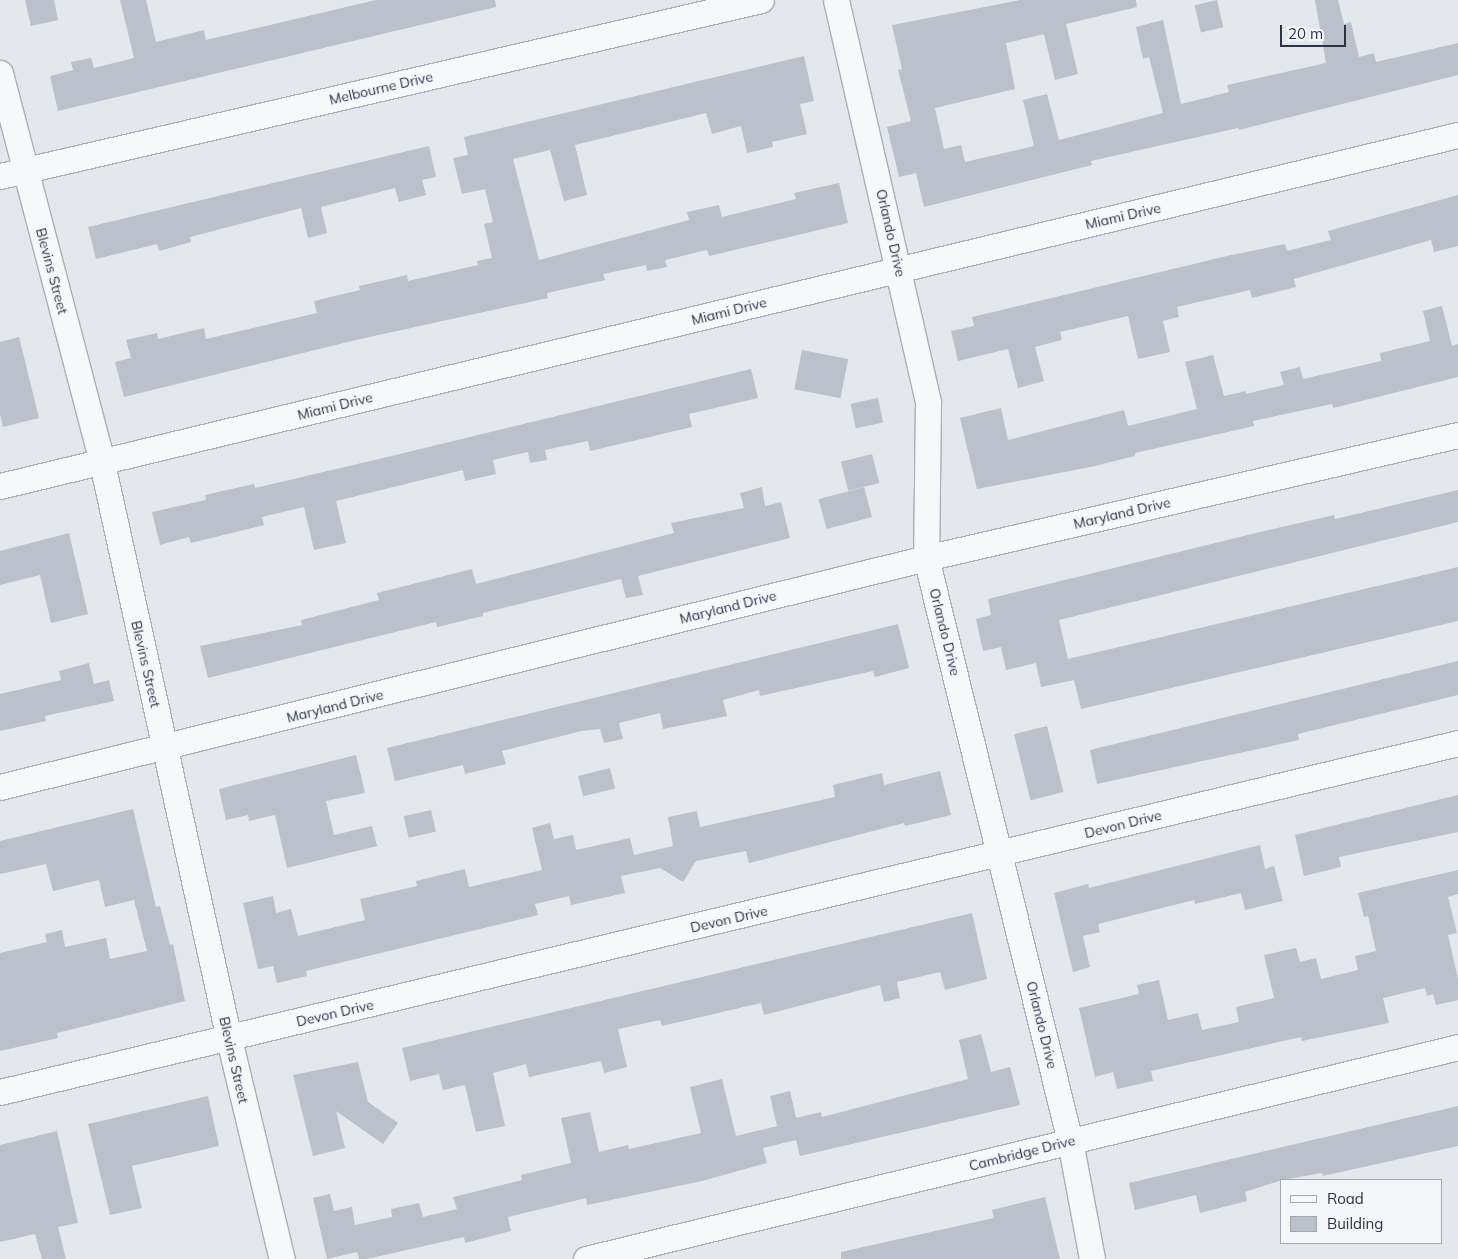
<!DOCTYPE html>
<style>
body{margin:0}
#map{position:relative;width:1458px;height:1259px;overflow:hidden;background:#e4e7ec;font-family:Mulish,sans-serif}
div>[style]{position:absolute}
.building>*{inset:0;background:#bbc0ca;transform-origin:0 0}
.roads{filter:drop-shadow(1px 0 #a9aeb7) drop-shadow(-1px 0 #a9aeb7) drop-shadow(0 1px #a9aeb7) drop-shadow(0 -1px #a9aeb7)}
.minor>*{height:25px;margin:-12.5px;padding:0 12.5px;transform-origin:12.5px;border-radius:12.5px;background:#f7f8fa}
span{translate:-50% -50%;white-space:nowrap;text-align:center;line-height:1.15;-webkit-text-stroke:4px #f4f6f9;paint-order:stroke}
.street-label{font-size:14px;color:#2b3445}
.legend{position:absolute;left:1280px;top:1179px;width:162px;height:65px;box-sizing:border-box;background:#f4f6f9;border:1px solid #a4a8b1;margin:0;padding:6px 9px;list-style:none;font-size:15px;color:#2b3445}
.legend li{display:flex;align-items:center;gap:10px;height:25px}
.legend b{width:25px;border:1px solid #a4a8b1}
.scale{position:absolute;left:1280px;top:25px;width:66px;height:22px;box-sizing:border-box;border:2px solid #2b3445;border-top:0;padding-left:6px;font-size:15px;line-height:18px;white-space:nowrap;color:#2b3445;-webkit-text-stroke:4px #f4f6f9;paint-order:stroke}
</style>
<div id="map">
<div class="building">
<i style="clip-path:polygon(25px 0,54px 0,58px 20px,31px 26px)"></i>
<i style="clip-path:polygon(120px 0,146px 0,156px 42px,204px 30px,206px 40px,376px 0,495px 0,496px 7px,58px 111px,50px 76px,73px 70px,71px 62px,91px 58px,94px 68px,134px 58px)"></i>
<i style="clip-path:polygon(1020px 0,1136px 0,1137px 7px,1066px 24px,1078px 74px,1055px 80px,1044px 34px,1006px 43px,1015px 89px,935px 108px,944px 149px,961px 145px,965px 162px,1034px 146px,1023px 100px,1047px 94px,1059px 140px,1163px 113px,1149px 57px,1143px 59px,1136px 27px,1163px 20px,1181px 104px,1229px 92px,1227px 85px,1326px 63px,1315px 0,1338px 0,1344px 24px,1351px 22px,1359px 57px,1374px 53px,1376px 62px,1458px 43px,1458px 75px,1239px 130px,1238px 128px,1091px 161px,1092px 165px,924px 207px,916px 173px,899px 177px,887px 127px,911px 121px,898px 70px,902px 69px,892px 25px)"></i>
<i style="left:1217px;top:0;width:28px;height:23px;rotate:77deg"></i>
<i style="clip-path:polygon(804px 56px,814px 101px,800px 104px,807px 134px,772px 142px,773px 147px,747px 153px,741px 126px,712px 134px,706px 113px,575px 145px,587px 195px,564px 201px,550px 150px,513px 159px,539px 260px,689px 220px,687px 212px,719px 205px,722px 217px,796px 199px,794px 193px,839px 183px,848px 223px,709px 256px,707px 250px,665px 260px,667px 267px,647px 271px,646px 265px,603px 274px,605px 280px,547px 293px,548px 298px,356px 340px,124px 397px,115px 362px,131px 358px,126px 340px,157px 333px,158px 339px,204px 328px,206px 339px,317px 313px,314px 301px,360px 290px,359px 286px,407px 275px,408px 281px,478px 265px,477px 261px,492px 258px,484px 224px,493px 222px,485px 189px,462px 194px,453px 158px,468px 155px,464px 137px)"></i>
<i style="clip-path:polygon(429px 146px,436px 177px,422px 180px,426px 195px,399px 202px,395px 188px,321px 207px,327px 233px,308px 238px,301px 208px,190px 237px,191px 242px,159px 251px,157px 244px,96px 259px,88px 227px)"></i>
<i style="clip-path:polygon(1458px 195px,1458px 246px,1434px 252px,1431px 240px,1294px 279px,1296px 287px,1252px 298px,1250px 290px,1177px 307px,1179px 317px,1163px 321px,1170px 352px,1138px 359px,1128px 316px,1060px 332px,1062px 340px,1035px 347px,1044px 381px,1018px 388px,1008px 349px,958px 361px,951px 331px,974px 326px,972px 317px,1227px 256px,1285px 244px,1287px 251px,1331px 240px,1328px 231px)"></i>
<i style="clip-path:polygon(1442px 306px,1452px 346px,1458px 344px,1458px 377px,1333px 408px,1332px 404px,1253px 421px,1254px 426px,1135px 453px,1135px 456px,1095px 466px,977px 489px,960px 418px,1001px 408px,1008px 440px,1124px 410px,1128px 426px,1197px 409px,1185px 362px,1213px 355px,1224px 396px,1246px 391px,1246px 394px,1284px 385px,1280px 372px,1300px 367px,1303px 379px,1381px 361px,1380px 353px,1430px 341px,1423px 311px)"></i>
<i style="clip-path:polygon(19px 337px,39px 418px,3px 427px,0 414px,0 342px)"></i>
<i style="left:802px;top:350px;width:47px;height:40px;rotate:11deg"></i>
<i style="clip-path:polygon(751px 369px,758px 398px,689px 414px,692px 427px,590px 451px,588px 441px,545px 450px,547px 460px,530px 463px,528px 452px,493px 460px,496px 474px,465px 481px,463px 470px,336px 501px,346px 543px,314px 550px,304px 507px,262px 517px,264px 525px,191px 543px,189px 537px,160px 545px,152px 512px,206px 500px,205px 495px,254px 484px,255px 488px,379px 459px)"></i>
<i style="left:878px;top:398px;width:25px;height:28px;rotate:78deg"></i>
<i style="left:872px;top:454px;width:30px;height:32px;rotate:76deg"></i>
<i style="clip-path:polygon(762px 487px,765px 506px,781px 502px,790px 538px,638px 576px,643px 595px,626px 598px,621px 579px,483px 613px,483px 616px,437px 627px,436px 622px,208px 678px,200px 646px,302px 625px,301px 620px,379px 600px,377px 593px,472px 569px,476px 584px,674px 533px,671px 523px,744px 508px,740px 493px)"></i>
<i style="left:864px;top:487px;width:31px;height:47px;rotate:75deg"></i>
<i style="clip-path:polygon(1458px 490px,1458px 522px,1059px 620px,1068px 659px,1458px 567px,1458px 621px,1081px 709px,1074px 680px,1041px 687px,1036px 663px,1006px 670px,1001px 647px,983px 651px,976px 619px,991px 615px,988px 599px,1260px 532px,1334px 515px,1335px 519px)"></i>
<i style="clip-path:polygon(69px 533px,88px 614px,51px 623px,40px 575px,0 585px,0 551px)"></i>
<i style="clip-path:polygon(898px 624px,909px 668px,875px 677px,873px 671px,760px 696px,759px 690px,723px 700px,727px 716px,663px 729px,660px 713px,619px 723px,623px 739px,604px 743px,600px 729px,581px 731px,502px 751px,506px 764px,465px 774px,463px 765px,395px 781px,387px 748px)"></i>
<i style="clip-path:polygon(1458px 661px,1458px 695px,1298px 734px,1299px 740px,1097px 784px,1090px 750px)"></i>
<i style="clip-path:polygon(89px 663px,94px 684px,109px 680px,114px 701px,45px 716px,46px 721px,0 731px,0 694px,61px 680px,59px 671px)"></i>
<i style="left:1047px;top:726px;width:68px;height:34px;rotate:76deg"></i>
<i style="clip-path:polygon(356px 755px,365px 793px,326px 801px,334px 835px,372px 826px,377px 846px,287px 868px,275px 815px,249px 821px,248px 815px,226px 820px,219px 789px)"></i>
<i style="left:610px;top:768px;width:21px;height:33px;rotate:76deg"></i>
<i style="clip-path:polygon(940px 771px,951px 815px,905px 826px,904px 823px,749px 863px,746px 851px,696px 861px,683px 882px,660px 868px,621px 876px,625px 893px,571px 905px,569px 896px,535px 904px,538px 915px,306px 971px,307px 976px,277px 983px,273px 966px,258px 969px,243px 903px,273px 896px,276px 913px,291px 909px,298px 936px,365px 920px,360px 899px,417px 886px,416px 881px,465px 869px,469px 887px,542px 870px,532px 828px,550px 823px,554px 839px,573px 835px,576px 850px,630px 838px,634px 855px,673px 846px,668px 817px,697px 811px,700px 827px,835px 797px,833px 785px,882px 773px,884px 785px)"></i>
<i style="clip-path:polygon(1458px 795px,1458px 832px,1339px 857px,1341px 867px,1304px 876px,1295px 835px)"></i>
<i style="clip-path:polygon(133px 809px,156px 907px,160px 906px,170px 945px,173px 944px,185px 1001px,57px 1033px,58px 1038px,0 1051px,0 953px,47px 942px,45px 934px,62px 930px,65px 947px,106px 938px,110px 959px,147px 951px,134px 900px,105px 907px,99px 880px,53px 891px,46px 864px,0 874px,0 841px)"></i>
<i style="left:431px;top:810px;width:22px;height:28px;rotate:77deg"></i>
<i style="clip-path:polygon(1260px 845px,1265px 869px,1274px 866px,1283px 901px,1245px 910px,1241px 893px,1195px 904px,1194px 900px,1098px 924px,1100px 932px,1083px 936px,1090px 967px,1073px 972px,1054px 893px,1088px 884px,1089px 888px)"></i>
<i style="clip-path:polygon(1458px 870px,1458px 894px,1448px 897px,1457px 933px,1448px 935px,1458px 979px,1458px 1000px,1436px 1005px,1433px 994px,1427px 996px,1425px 988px,1383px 998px,1389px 1023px,1302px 1041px,1301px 1037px,1151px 1071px,1153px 1081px,1117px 1089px,1113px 1072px,1095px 1077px,1079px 1008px,1139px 994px,1137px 985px,1159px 980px,1168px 1020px,1198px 1013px,1202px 1030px,1239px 1022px,1236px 1007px,1274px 998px,1264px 955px,1296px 948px,1300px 962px,1316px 958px,1321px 979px,1358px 970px,1355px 956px,1376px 951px,1368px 916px,1364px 917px,1358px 893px)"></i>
<i style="clip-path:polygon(972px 913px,987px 979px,945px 990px,940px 972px,897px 982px,900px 998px,884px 1002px,880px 985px,764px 1015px,761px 1003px,662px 1026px,660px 1020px,618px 1029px,627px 1067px,604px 1073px,601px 1061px,529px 1077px,526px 1064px,493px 1073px,505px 1126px,476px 1132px,465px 1085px,443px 1090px,439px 1074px,410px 1081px,402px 1048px)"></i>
<i style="clip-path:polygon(981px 1034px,991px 1072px,1010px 1067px,1020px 1105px,800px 1156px,796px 1140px,763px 1148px,767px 1163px,702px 1181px,587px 1205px,586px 1198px,508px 1217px,511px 1231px,465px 1243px,464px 1237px,367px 1259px,359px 1259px,357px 1252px,327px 1259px,313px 1198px,330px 1194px,334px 1211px,352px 1207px,355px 1225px,392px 1217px,391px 1209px,419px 1203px,423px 1217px,457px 1209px,453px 1197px,522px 1180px,521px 1175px,571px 1163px,561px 1118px,590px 1112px,599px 1152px,628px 1145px,629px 1149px,701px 1133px,690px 1087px,722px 1079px,736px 1136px,777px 1126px,770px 1096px,790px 1091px,796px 1118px,821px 1112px,822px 1117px,968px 1079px,959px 1040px)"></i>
<i style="clip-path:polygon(358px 1062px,368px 1102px,398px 1123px,383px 1144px,336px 1111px,345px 1148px,313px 1156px,293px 1075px)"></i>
<i style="clip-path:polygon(208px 1096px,219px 1146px,132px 1166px,142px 1208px,110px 1215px,88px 1124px)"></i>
<i style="clip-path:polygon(1458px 1106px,1458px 1146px,1323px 1176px,1322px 1173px,1282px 1180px,1245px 1192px,1247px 1201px,1200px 1213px,1196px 1195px,1135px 1210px,1129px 1183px)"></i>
<i style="clip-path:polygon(57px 1131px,78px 1223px,58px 1227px,66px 1259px,42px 1259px,35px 1234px,0 1242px,0 1145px)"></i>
<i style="clip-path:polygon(1045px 1197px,1060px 1259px,841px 1259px,841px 1252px,994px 1218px,992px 1210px)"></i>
</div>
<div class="roads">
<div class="minor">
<i style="left:836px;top:0;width:412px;rotate:77.1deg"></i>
<i style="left:928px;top:402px;width:156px;rotate:90.7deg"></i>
<i style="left:926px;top:558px;width:601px;rotate:76.13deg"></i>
<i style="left:1070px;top:1141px;width:120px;rotate:79.4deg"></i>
<i style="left:0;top:73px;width:403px;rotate:75.3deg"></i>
<i style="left:102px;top:463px;width:590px;rotate:77.57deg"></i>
<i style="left:229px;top:1039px;width:226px;rotate:76.5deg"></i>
<i style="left:0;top:176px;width:781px;rotate:-13.02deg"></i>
<i style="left:0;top:486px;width:1500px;rotate:-13.54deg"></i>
<i style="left:0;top:787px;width:954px;rotate:-13.89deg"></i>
<i style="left:926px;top:558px;width:546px;rotate:-13.02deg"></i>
<i style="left:0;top:1092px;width:1499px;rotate:-13.46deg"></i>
<i style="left:586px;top:1259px;width:897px;rotate:-13.66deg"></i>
</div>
</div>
<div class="street-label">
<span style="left:381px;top:88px;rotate:-13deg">Melbourne Drive</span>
<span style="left:1123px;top:216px;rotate:-13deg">Miami Drive</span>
<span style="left:891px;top:233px;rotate:77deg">Orlando Drive</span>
<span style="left:52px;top:271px;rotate:75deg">Blevins Street</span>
<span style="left:729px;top:311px;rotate:-14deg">Miami Drive</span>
<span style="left:335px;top:406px;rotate:-14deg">Miami Drive</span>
<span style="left:1122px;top:513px;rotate:-13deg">Maryland Drive</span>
<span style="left:728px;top:607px;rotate:-14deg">Maryland Drive</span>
<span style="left:945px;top:632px;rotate:76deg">Orlando Drive</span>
<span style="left:146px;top:664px;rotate:77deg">Blevins Street</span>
<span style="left:335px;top:706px;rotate:-14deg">Maryland Drive</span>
<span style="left:1123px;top:824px;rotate:-14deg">Devon Drive</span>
<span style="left:729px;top:919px;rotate:-13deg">Devon Drive</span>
<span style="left:335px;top:1013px;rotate:-13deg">Devon Drive</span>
<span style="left:1042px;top:1025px;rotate:76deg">Orlando Drive</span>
<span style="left:234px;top:1060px;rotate:77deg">Blevins Street</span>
<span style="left:1022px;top:1153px;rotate:-14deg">Cambridge Drive</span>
</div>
<ul class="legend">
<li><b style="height:6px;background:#f7f8fa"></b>Road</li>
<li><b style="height:14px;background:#bbc0ca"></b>Building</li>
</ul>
<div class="scale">20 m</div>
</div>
